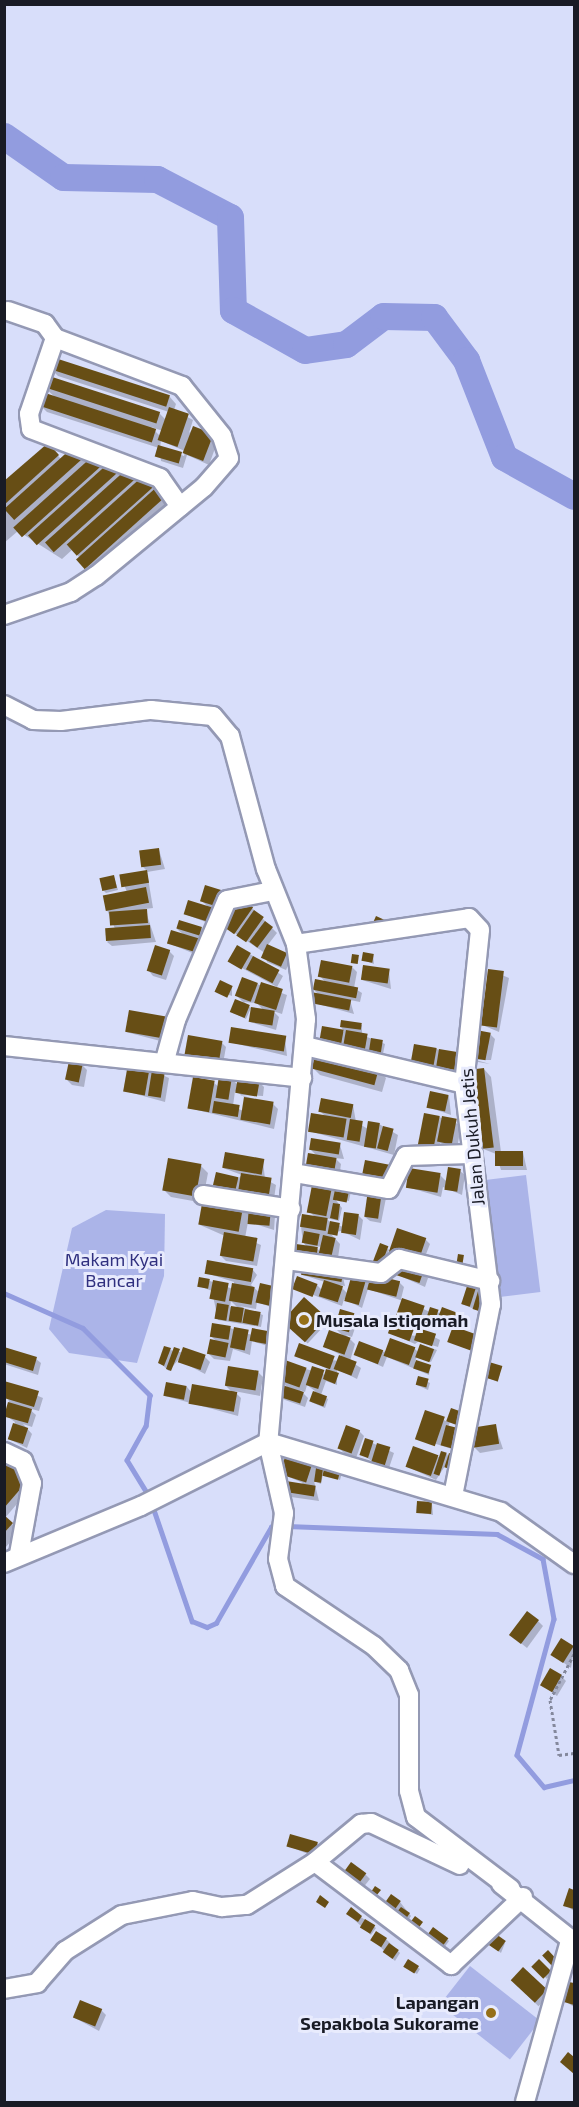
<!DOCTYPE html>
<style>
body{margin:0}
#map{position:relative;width:579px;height:2107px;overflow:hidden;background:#d8defa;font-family:"Exo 2",sans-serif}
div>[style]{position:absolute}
.green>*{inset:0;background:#abb4e8;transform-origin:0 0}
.shadow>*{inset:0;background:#0003;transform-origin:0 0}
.stream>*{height:4.5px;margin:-2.25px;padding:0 2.25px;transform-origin:2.25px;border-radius:2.25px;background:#929cdf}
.river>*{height:27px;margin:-13.5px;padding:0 13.5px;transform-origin:13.5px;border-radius:13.5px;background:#929cdf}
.building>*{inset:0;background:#674e15;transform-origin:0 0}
.path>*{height:3px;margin-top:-1.5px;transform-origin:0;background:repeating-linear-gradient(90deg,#84889c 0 3px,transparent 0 6px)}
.roads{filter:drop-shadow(2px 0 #9499b4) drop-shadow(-2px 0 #9499b4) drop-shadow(0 2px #9499b4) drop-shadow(0 -2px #9499b4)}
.minor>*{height:18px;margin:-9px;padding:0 9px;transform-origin:9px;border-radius:9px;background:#fff}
.dots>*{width:16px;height:16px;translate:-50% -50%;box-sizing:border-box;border:3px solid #e8ebfd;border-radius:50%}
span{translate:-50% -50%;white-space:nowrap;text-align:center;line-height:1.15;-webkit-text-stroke:6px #e8ebfd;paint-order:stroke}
.street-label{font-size:18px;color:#191b25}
.park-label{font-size:18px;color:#30307f}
.poi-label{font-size:18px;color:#191b25;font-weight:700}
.left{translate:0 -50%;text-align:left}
.right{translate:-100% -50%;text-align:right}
.frame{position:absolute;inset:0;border:6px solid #191b25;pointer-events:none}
</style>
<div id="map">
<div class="green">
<i style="left:526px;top:1175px;width:118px;height:41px;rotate:83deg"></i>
<i style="clip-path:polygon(106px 1210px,165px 1214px,164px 1276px,137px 1363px,69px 1353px,49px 1329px,72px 1228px)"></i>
<i style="left:470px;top:1966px;width:89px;height:49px;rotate:38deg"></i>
</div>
<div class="shadow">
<i style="clip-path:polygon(evenodd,50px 368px,169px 396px,176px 404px,174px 410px,193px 420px,189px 433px,194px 428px,218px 440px,209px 465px,187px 455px,183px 468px,161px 461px,159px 448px,47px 412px,40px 405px,56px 398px,44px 387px,160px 414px,166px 420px,169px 412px,58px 376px,50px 368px,151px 427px,163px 431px,161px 437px,151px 427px,50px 368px,161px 441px,185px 451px,184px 456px,160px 447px,161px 441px)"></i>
<i style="clip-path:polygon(48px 445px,61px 459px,74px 448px,88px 462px,95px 456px,144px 477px,175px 502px,93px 576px,73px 549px,62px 559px,18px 531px,4px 543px,4px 484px)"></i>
<i style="clip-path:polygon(159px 850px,165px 869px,147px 872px,153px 908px,145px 909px,156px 942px,112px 946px,107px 942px,116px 931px,107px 910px,127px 892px,120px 875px,147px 871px,143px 867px)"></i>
<i style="clip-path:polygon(114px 877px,118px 890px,106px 893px,104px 891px)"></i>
<i style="clip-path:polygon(224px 892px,221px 928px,185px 914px,209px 908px,201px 900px)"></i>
<i style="clip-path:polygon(252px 908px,277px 933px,267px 946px,291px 959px,286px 970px,267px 962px,265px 953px,224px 926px)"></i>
<i style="clip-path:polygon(201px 928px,206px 933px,202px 957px,168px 943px,184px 935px,177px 929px)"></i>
<i style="clip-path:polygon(169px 951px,174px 956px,166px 980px,153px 976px,149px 971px)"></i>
<i style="clip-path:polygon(250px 954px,283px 976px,277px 987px,229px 961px)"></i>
<i style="clip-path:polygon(373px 955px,374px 964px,363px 960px)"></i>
<i style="clip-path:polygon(352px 967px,357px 972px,354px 988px,362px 993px,360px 1002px,350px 1000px,354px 1014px,311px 1002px,320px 996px,314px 990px,326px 983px,320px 976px)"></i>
<i style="clip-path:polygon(490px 970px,509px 978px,499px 1032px,480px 1024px)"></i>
<i style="clip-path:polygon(389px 971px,391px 989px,362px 980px)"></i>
<i style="clip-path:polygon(257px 984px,287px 995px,282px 1014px,273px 1011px,279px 1017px,276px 1030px,250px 1022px,264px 1011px,257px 1003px,244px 1002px,251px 1008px,246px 1019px,231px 1012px,246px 1005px,237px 996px)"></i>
<i style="clip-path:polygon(232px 987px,232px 996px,218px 991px)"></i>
<i style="clip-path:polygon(167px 1018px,172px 1023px,168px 1043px,126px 1032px)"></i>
<i style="clip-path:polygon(362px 1025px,362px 1035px,385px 1044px,382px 1059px,325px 1049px,344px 1031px,347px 1035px,341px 1027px)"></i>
<i style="clip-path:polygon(490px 1034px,495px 1039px,491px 1060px,476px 1060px,490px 1064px,478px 1062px,473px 1057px)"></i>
<i style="clip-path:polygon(285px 1038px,287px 1056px,230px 1042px)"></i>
<i style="clip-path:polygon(221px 1042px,226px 1047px,222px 1069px,189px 1064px)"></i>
<i style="clip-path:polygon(436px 1049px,458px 1054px,460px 1075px,438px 1068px,437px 1076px,416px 1072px)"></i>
<i style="clip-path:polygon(82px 1065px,87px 1070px,84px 1087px,72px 1085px,67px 1080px)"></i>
<i style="clip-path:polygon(313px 1068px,378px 1070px,386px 1078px,382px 1092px,320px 1075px)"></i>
<i style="clip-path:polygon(149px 1069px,169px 1078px,165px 1102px,125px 1091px)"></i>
<i style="clip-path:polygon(484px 1069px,491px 1077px,501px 1152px,523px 1152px,527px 1170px,501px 1170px,496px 1154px,481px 1148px)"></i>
<i style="clip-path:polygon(evenodd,232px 1079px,238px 1085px,260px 1083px,264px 1087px,263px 1096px,240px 1095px,273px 1104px,278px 1109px,274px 1129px,189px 1108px,214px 1083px,219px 1087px,232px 1079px,235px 1091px,246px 1098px,243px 1111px,233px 1106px,235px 1091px)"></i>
<i style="clip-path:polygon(449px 1096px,451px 1115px,428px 1107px)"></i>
<i style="clip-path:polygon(353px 1105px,356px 1122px,368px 1129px,379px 1124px,398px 1135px,394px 1155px,309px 1131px,326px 1117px,320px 1111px)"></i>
<i style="clip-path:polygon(439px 1117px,461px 1125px,457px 1149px,440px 1143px,439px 1152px,420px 1145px)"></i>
<i style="clip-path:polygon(340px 1145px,344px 1159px,335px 1158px,341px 1164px,339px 1178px,310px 1149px)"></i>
<i style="clip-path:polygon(263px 1161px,265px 1179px,276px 1185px,273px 1206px,218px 1198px,242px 1175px,223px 1168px)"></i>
<i style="clip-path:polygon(201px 1166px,208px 1173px,203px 1199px,275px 1216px,274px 1230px,248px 1222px,245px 1238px,261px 1245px,257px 1266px,226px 1261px,221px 1256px,225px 1236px,200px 1225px,204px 1203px,171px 1197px,164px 1190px)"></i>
<i style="clip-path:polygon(460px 1171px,465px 1175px,462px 1195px,443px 1187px,441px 1197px,407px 1187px,440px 1175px,446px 1181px)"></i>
<i style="clip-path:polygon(evenodd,314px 1182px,351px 1191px,349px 1201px,335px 1199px,342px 1208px,339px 1221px,326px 1218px,330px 1222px,343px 1227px,358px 1215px,363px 1220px,360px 1240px,341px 1231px,330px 1233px,340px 1244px,337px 1265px,320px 1264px,303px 1242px,301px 1227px,315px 1217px,309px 1211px,314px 1182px,314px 1246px,323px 1247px,322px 1253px,314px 1246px)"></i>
<i style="clip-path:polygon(381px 1193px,386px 1198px,381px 1223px,370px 1221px,365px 1217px)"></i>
<i style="clip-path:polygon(425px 1239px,430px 1244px,423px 1262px,389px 1250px,383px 1269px,381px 1245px,391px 1251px)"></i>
<i style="clip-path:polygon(evenodd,253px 1270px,257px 1275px,251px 1285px,279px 1310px,257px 1302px,256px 1309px,239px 1306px,263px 1315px,261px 1327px,218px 1320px,212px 1291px,199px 1286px,210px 1281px,233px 1289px,234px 1282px,206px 1273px,253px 1270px,231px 1301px,239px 1309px,230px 1307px,231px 1301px)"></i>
<i style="clip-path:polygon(342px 1273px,345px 1286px,339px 1285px,347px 1293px,365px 1280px,370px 1285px,399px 1282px,404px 1287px,401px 1299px,430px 1312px,458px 1314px,456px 1325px,438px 1317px,435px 1328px,425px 1323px,423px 1331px,440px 1340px,438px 1347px,419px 1341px,415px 1344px,390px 1333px,417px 1336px,420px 1328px,398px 1317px,403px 1301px,368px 1289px,362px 1308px,344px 1299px,342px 1306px,295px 1288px,317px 1285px,322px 1290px,325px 1282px,303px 1275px)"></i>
<i style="clip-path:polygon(423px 1273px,428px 1278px,425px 1287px,398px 1275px)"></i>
<i style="clip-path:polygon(476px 1288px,480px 1292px,484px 1313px,462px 1304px)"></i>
<i style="left:304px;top:1299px;width:33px;height:30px;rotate:43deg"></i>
<i style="clip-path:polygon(353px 1315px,358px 1319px,352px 1337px,346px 1335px,355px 1344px,350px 1361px,361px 1368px,357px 1379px,337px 1369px,337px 1385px,326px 1381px,321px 1395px,328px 1399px,325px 1408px,311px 1402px,315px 1391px,307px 1385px,305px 1392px,300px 1390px,308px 1398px,305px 1407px,285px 1400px,280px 1396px,288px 1388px,280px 1380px,306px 1369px,326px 1375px,328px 1369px,296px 1355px,339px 1361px,341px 1355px,325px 1347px,344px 1337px,335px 1328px)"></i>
<i style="clip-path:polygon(230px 1328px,252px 1335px,253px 1330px,274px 1348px,252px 1341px,250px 1355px,233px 1349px,230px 1361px,214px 1359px,209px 1354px,217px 1342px,211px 1336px)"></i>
<i style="clip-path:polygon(483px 1338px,484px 1356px,450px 1341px)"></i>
<i style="clip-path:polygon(420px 1344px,437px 1350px,431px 1362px,417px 1356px,415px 1362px,430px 1367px,429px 1375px,387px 1357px,383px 1367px,356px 1355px,414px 1348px,419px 1353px)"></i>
<i style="clip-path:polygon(4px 1349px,36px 1359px,41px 1363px,38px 1375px,4px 1364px)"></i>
<i style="clip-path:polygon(170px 1350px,205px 1357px,210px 1362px,205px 1374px,178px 1360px,169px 1371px,160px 1363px)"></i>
<i style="clip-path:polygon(501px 1367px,498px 1382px,486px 1377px)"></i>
<i style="clip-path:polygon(258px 1372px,263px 1377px,260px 1396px,234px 1391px,241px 1398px,238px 1416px,165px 1396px,187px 1387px,192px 1393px,233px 1393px,226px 1386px)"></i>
<i style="clip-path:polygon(419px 1378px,430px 1383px,428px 1390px,417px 1385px)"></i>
<i style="clip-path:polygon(4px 1382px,43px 1398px,39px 1411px,28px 1408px,36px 1415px,32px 1427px,23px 1424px,32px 1434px,27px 1448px,9px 1439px,15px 1422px,5px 1415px,9px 1402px)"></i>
<i style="clip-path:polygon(452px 1410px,461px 1413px,459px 1426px,450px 1422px,448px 1427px,458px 1432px,452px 1449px,417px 1438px,426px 1412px,448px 1422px)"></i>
<i style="clip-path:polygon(495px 1425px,503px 1449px,480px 1453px,475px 1448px)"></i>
<i style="clip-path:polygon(359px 1431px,364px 1436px,356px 1458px,345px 1454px,340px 1449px)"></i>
<i style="clip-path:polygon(366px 1440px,394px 1453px,388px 1471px,361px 1454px)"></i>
<i style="clip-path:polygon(447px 1454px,458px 1472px,445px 1466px,436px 1480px,408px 1467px)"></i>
<i style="clip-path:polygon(4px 1460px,33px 1485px,5px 1518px,20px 1531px,5px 1548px)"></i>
<i style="clip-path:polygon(313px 1464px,342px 1473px,340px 1480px,323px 1474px,321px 1484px,314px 1481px,319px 1501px,291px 1497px,286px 1492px,303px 1483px,282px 1474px)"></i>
<i style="clip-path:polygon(432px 1504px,433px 1515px,418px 1512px)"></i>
<i style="clip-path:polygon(538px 1621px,543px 1626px,527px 1648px,517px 1640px)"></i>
<i style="clip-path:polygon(562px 1640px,574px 1648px,571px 1668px,553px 1655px)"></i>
<i style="clip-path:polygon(561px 1676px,566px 1681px,557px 1696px,542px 1685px)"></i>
<i style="clip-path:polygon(317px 1843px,322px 1848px,318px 1858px,288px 1846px)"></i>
<i style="clip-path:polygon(365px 1874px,370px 1879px,362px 1889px,348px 1879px)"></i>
<i style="clip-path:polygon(570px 1890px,574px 1891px,574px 1911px,565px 1905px)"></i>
<i style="clip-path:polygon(400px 1902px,411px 1916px,408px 1921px,387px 1908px)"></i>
<i style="clip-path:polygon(350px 1916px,361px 1917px,376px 1928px,371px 1935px)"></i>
<i style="clip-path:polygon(430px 1938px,447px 1939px,449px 1941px,444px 1948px)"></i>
<i style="clip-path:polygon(386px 1939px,400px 1953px,395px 1961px,374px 1941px)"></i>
<i style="clip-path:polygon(505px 1943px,501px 1953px,493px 1947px)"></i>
<i style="clip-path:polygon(409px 1961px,420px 1969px,417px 1974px,407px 1968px)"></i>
<i style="left:539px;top:1961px;width:18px;height:7px;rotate:45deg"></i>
<i style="left:523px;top:1969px;width:37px;height:16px;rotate:44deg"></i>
<i style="clip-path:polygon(570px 1984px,574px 1985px,574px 2007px,565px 2001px)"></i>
<i style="clip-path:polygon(101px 2010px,106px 2015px,99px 2031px,75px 2018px)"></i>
</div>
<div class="stream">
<i style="left:4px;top:1293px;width:86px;rotate:23.9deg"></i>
<i style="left:83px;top:1328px;width:95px;rotate:45deg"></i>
<i style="left:150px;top:1395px;width:31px;rotate:97deg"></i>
<i style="left:146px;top:1426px;width:39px;rotate:119deg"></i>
<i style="left:127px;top:1460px;width:42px;rotate:58.6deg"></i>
<i style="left:152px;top:1504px;width:124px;rotate:71.1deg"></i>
<i style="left:192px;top:1621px;width:16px;rotate:22deg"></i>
<i style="left:207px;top:1627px;width:10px;rotate:-24deg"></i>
<i style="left:216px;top:1623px;width:111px;rotate:-60.2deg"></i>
<i style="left:271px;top:1527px;width:7px"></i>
<i style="left:287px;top:1526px;width:210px;rotate:2.2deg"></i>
<i style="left:497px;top:1534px;width:52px;rotate:28.5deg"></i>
<i style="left:543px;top:1559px;width:61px;rotate:79.6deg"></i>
<i style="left:554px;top:1619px;width:141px;rotate:105.2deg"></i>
<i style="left:517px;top:1755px;width:42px;rotate:49.8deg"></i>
<i style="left:544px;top:1787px;width:31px;rotate:-13deg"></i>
</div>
<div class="river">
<i style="left:4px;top:136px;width:72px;rotate:34.8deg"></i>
<i style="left:63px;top:177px;width:94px;rotate:1.2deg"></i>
<i style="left:157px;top:179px;width:82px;rotate:27.5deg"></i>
<i style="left:230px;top:217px;width:93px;rotate:88.2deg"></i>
<i style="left:233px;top:310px;width:82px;rotate:29.1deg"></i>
<i style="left:305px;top:350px;width:41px;rotate:-8.3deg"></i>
<i style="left:346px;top:344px;width:46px;rotate:-37.1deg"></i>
<i style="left:383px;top:316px;width:51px;rotate:1.1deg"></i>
<i style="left:434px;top:317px;width:54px;rotate:53.3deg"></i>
<i style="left:466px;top:360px;width:104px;rotate:68.6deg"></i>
<i style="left:504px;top:457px;width:80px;rotate:29.1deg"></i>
</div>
<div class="building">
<i style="left:52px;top:357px;width:124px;height:12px;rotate:18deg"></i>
<i style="left:46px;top:375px;width:120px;height:12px;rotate:18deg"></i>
<i style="left:42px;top:392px;width:120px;height:14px;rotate:18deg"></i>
<i style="left:169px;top:407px;width:21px;height:35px;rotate:19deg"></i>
<i style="left:193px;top:426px;width:22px;height:29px;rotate:21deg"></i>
<i style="clip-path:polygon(48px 443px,59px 455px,4px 505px,4px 481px)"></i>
<i style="left:158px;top:445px;width:25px;height:12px;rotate:16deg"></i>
<i style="left:74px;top:446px;width:15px;height:94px;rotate:48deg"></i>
<i style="left:95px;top:454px;width:13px;height:110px;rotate:48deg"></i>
<i style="left:112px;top:460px;width:13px;height:113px;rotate:48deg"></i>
<i style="left:129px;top:467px;width:13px;height:113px;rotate:48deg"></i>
<i style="left:144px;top:475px;width:15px;height:104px;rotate:48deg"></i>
<i style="left:160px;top:484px;width:13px;height:113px;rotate:48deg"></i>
<i style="left:159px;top:848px;width:17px;height:20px;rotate:83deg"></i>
<i style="left:147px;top:870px;width:13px;height:28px;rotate:81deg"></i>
<i style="left:114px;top:875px;width:13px;height:15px;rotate:77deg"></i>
<i style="left:205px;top:885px;width:21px;height:17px;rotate:17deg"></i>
<i style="left:146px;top:887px;width:16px;height:44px;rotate:79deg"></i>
<i style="left:240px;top:898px;width:16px;height:33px;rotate:35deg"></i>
<i style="left:188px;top:900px;width:34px;height:15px;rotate:17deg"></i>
<i style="left:147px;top:909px;width:14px;height:38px;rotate:86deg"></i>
<i style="left:254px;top:910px;width:12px;height:31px;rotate:35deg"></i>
<i style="left:376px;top:916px;width:12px;height:14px;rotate:24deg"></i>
<i style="left:179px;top:920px;width:24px;height:9px;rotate:17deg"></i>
<i style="left:265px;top:921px;width:10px;height:26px;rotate:37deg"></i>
<i style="left:150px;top:925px;width:13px;height:45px;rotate:86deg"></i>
<i style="left:171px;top:930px;width:31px;height:14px;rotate:17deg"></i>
<i style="left:267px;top:944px;width:22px;height:15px;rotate:24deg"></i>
<i style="left:155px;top:945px;width:16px;height:27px;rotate:18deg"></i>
<i style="left:237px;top:945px;width:16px;height:19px;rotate:30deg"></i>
<i style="left:363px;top:952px;width:11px;height:9px;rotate:10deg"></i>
<i style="left:352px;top:954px;width:7px;height:9px;rotate:8deg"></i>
<i style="left:253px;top:956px;width:30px;height:15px;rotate:28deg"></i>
<i style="left:321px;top:960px;width:32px;height:17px;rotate:11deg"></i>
<i style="left:363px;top:965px;width:27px;height:15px;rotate:8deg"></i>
<i style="left:488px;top:969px;width:16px;height:57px;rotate:7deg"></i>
<i style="left:242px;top:977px;width:17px;height:20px;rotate:21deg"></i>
<i style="left:315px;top:979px;width:44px;height:11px;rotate:11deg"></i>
<i style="left:220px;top:980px;width:14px;height:13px;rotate:25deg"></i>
<i style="left:261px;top:982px;width:23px;height:22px;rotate:18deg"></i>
<i style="left:311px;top:992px;width:41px;height:11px;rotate:11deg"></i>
<i style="left:235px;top:999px;width:16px;height:14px;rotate:22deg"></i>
<i style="left:251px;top:1007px;width:24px;height:15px;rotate:9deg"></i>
<i style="left:129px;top:1010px;width:39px;height:22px;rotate:10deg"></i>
<i style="left:341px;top:1020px;width:21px;height:7px;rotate:8deg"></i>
<i style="left:322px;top:1026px;width:22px;height:19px;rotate:10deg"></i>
<i style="left:231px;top:1027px;width:56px;height:16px;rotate:9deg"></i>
<i style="left:346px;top:1030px;width:22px;height:19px;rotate:10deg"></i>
<i style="left:476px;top:1030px;width:15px;height:28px;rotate:11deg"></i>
<i style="left:188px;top:1035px;width:35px;height:25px;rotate:10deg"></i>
<i style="left:371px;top:1038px;width:12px;height:18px;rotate:9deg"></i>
<i style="left:414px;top:1044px;width:23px;height:25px;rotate:10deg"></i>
<i style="left:439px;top:1049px;width:20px;height:18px;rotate:9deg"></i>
<i style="left:316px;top:1052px;width:65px;height:17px;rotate:15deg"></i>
<i style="left:69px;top:1061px;width:14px;height:19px;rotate:12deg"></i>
<i style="left:128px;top:1064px;width:22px;height:28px;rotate:10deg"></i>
<i style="left:484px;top:1068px;width:80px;height:14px;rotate:83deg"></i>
<i style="left:152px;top:1070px;width:13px;height:26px;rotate:9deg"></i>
<i style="left:219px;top:1076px;width:13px;height:22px;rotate:9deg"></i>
<i style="left:193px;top:1077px;width:22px;height:32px;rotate:10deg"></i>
<i style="left:238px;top:1077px;width:22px;height:16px;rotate:10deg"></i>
<i style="left:430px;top:1091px;width:19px;height:17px;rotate:12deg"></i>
<i style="left:244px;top:1097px;width:30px;height:23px;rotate:9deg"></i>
<i style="left:321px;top:1098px;width:33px;height:14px;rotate:11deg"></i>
<i style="left:214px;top:1101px;width:26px;height:12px;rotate:9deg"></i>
<i style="left:311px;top:1113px;width:36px;height:19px;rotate:9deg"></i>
<i style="left:424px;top:1113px;width:16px;height:33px;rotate:11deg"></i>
<i style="left:442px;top:1116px;width:15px;height:26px;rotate:11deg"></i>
<i style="left:350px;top:1119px;width:13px;height:21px;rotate:9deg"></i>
<i style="left:368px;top:1121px;width:12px;height:26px;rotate:9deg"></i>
<i style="left:383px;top:1126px;width:11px;height:23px;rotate:15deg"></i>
<i style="left:311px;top:1138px;width:30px;height:12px;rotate:9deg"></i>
<i style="left:495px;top:1151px;width:28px;height:15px"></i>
<i style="left:225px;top:1152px;width:40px;height:16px;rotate:10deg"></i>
<i style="left:308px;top:1153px;width:29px;height:16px;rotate:10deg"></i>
<i style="left:168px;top:1158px;width:34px;height:33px;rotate:10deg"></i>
<i style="left:365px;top:1160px;width:26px;height:16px;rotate:11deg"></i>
<i style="left:448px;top:1167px;width:13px;height:23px;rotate:9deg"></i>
<i style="left:409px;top:1168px;width:32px;height:20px;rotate:9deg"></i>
<i style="left:216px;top:1172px;width:23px;height:22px;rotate:13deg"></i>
<i style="left:241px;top:1173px;width:31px;height:23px;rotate:9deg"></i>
<i style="left:313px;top:1180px;width:20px;height:33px;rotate:11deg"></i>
<i style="left:336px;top:1185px;width:14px;height:15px;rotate:12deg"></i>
<i style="left:368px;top:1190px;width:14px;height:27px;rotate:8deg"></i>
<i style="left:203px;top:1198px;width:41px;height:27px;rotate:10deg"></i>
<i style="clip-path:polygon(333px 1203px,340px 1204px,338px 1220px,330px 1218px)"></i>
<i style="left:249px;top:1207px;width:22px;height:17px;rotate:5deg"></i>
<i style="left:344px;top:1212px;width:15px;height:21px;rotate:8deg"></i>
<i style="left:302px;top:1214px;width:26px;height:13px;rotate:9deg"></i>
<i style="left:330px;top:1221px;width:10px;height:13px;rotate:11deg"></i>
<i style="left:397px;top:1228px;width:31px;height:25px;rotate:19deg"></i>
<i style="left:304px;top:1231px;width:16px;height:12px;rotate:11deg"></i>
<i style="left:224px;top:1232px;width:34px;height:24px;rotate:10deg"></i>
<i style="left:323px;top:1235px;width:13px;height:23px;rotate:13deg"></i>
<i style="left:380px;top:1243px;width:9px;height:23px;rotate:21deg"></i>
<i style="left:296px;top:1244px;width:22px;height:13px;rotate:8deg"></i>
<i style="left:458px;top:1254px;width:6px;height:14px;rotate:9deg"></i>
<i style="left:207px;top:1260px;width:47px;height:14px;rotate:10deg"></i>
<i style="left:401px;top:1263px;width:24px;height:13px;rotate:19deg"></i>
<i style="left:303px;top:1264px;width:41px;height:11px;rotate:10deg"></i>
<i style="left:352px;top:1274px;width:15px;height:28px;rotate:16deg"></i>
<i style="left:371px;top:1274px;width:30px;height:16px;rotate:14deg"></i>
<i style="left:297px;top:1276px;width:22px;height:14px;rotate:21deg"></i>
<i style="left:199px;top:1277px;width:11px;height:10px;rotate:10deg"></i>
<i style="left:213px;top:1280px;width:16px;height:19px;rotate:11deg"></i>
<i style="left:324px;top:1280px;width:20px;height:17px;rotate:18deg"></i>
<i style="left:232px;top:1283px;width:23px;height:18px;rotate:10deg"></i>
<i style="left:260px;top:1283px;width:18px;height:20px;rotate:13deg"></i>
<i style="left:468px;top:1283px;width:9px;height:22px;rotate:18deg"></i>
<i style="left:479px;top:1288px;width:10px;height:22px;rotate:17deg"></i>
<i style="left:304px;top:1297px;width:31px;height:33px;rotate:42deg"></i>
<i style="left:402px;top:1298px;width:24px;height:20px;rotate:19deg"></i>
<i style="left:217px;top:1303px;width:12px;height:16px;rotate:9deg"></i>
<i style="left:231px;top:1306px;width:13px;height:15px;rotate:9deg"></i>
<i style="left:430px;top:1307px;width:9px;height:18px;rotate:18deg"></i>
<i style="left:442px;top:1307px;width:17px;height:13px;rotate:21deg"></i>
<i style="left:245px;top:1309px;width:16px;height:14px;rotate:11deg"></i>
<i style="left:340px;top:1309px;width:15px;height:20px;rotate:16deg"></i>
<i style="left:392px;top:1322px;width:23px;height:12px;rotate:20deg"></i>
<i style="left:212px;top:1323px;width:19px;height:14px;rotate:9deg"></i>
<i style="left:453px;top:1326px;width:33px;height:17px;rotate:20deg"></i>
<i style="left:234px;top:1327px;width:15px;height:21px;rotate:11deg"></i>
<i style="left:252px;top:1328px;width:20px;height:13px;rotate:11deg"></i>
<i style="left:418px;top:1328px;width:19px;height:13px;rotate:18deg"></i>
<i style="left:329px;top:1330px;width:23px;height:18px;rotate:20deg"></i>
<i style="left:390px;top:1338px;width:27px;height:19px;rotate:20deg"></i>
<i style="left:210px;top:1339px;width:19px;height:15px;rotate:12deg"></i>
<i style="left:359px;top:1341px;width:26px;height:15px;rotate:21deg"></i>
<i style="left:299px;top:1343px;width:38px;height:14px;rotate:20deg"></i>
<i style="left:420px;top:1344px;width:15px;height:14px;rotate:20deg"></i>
<i style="clip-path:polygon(164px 1346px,171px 1348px,164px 1366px,158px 1363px)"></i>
<i style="clip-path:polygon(4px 1347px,37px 1357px,33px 1371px,4px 1362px)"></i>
<i style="clip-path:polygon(174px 1347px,180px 1349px,171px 1371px,166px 1369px)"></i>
<i style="left:183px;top:1347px;width:24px;height:16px;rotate:19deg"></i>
<i style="left:339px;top:1355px;width:19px;height:15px;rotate:21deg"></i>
<i style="left:285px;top:1360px;width:23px;height:21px;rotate:20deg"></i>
<i style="left:416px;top:1360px;width:16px;height:9px;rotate:18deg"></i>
<i style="left:489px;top:1362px;width:14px;height:16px;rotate:17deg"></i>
<i style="left:228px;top:1366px;width:31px;height:20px;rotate:9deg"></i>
<i style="left:312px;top:1366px;width:13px;height:20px;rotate:18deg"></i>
<i style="clip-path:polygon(326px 1369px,339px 1373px,335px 1384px,323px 1379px)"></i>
<i style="left:418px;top:1376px;width:11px;height:9px;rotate:15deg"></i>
<i style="clip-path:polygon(4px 1381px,39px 1391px,34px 1407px,4px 1398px)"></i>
<i style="left:166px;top:1382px;width:21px;height:14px;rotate:11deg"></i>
<i style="left:192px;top:1384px;width:46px;height:20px;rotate:10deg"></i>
<i style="left:282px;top:1385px;width:23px;height:12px;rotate:18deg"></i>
<i style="left:313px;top:1391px;width:15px;height:11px;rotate:20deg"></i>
<i style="left:8px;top:1402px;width:25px;height:15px;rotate:16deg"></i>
<i style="left:451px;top:1408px;width:12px;height:14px;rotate:20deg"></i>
<i style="left:425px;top:1410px;width:21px;height:31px;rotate:19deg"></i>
<i style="left:13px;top:1423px;width:16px;height:17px;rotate:18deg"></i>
<i style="left:496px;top:1424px;width:20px;height:26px;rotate:81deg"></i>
<i style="left:346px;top:1425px;width:15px;height:25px;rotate:20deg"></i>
<i style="left:446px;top:1425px;width:11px;height:21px;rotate:15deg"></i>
<i style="left:365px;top:1438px;width:9px;height:18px;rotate:18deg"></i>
<i style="left:377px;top:1443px;width:14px;height:20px;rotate:17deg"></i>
<i style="left:413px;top:1446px;width:27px;height:22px;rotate:20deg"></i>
<i style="left:441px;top:1451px;width:6px;height:24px;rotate:18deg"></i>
<i style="left:449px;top:1453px;width:13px;height:15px;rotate:18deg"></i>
<i style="left:286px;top:1454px;width:28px;height:21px;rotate:18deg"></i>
<i style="clip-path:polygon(4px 1458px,29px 1479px,4px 1508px)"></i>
<i style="left:317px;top:1461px;width:7px;height:21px;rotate:8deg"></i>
<i style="left:325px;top:1466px;width:16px;height:10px;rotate:15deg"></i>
<i style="left:286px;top:1481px;width:30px;height:11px;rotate:9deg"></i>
<i style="left:417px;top:1501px;width:15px;height:12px;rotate:4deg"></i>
<i style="clip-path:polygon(4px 1515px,13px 1523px,4px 1533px)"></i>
<i style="left:527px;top:1611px;width:15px;height:30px;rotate:37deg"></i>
<i style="left:561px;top:1638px;width:15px;height:20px;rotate:32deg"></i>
<i style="left:550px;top:1668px;width:14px;height:20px;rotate:30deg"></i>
<i style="left:290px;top:1834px;width:29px;height:13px;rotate:16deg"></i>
<i style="left:351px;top:1862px;width:19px;height:16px;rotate:36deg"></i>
<i style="clip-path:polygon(375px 1886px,381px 1890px,376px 1896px,371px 1892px)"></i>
<i style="clip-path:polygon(569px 1888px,574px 1890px,574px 1909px,563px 1906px)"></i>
<i style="left:391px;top:1894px;width:12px;height:14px;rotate:35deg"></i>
<i style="clip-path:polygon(320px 1895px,329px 1902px,325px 1908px,316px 1902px)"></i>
<i style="clip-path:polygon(351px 1907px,362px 1916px,358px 1922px,346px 1914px)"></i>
<i style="clip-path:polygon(401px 1907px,410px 1913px,405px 1920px,396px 1913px)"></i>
<i style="left:415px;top:1916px;width:10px;height:9px;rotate:37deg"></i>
<i style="left:365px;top:1919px;width:12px;height:10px;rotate:31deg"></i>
<i style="left:433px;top:1927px;width:19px;height:11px;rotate:36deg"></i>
<i style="left:376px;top:1931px;width:13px;height:11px;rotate:32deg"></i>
<i style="left:496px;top:1934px;width:12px;height:13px;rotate:35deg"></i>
<i style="left:389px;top:1943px;width:12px;height:11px;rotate:35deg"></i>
<i style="left:548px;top:1950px;width:18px;height:8px;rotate:47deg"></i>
<i style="left:408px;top:1959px;width:13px;height:9px;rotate:32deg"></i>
<i style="left:539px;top:1959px;width:17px;height:11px;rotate:45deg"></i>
<i style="left:523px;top:1967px;width:33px;height:18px;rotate:43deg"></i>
<i style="clip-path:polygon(569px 1982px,574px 1983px,574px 2005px,564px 2002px)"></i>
<i style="left:80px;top:2000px;width:24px;height:19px;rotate:22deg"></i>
<i style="clip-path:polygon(568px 2052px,574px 2057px,574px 2074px,560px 2062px)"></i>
</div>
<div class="path">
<i style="left:574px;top:1654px;width:52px;rotate:117.6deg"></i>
<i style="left:550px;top:1700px;width:56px;rotate:80.7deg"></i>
<i style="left:559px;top:1755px;width:15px;rotate:-8deg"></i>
</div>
<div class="roads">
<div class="minor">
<i style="left:8px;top:311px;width:39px;rotate:19deg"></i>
<i style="left:45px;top:324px;width:17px;rotate:54deg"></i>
<i style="left:55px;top:338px;width:80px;rotate:108.9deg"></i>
<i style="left:29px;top:414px;width:15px;rotate:82deg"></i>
<i style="left:31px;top:429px;width:138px;rotate:20.8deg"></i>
<i style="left:160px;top:478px;width:35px;rotate:55deg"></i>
<i style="left:4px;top:615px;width:71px;rotate:-18.9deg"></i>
<i style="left:71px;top:592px;width:30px;rotate:-33deg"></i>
<i style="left:96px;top:576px;width:140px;rotate:-39.5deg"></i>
<i style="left:204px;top:487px;width:38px;rotate:-49deg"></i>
<i style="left:229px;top:458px;width:23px;rotate:-108deg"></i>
<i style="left:222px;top:436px;width:64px;rotate:-128.7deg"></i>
<i style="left:182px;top:386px;width:136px;rotate:-159.3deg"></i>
<i style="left:4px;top:705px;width:33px;rotate:27deg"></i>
<i style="left:33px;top:720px;width:28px;rotate:2deg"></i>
<i style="left:61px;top:721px;width:91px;rotate:-7deg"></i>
<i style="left:151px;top:710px;width:62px;rotate:5.5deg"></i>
<i style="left:213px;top:716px;width:26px;rotate:50deg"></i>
<i style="left:230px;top:736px;width:138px;rotate:74.9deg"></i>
<i style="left:266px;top:869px;width:81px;rotate:68.2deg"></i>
<i style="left:296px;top:944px;width:76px;rotate:82.4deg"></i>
<i style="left:306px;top:1019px;width:425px;rotate:95.1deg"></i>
<i style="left:268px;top:1442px;width:73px;rotate:77.3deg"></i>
<i style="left:284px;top:1513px;width:46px;rotate:97.4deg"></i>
<i style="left:278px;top:1559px;width:28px;rotate:75deg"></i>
<i style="left:285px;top:1586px;width:107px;rotate:34deg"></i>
<i style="left:374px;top:1646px;width:35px;rotate:44deg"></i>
<i style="left:399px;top:1670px;width:27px;rotate:68deg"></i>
<i style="left:409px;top:1695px;width:96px;rotate:90deg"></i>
<i style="left:409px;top:1791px;width:27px;rotate:75deg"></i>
<i style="left:416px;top:1817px;width:119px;rotate:37.2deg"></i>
<i style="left:296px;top:944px;width:175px;rotate:-8.5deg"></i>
<i style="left:469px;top:918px;width:16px;rotate:47deg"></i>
<i style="left:480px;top:930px;width:155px;rotate:95.9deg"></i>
<i style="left:464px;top:1084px;width:222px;rotate:83deg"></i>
<i style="left:491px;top:1304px;width:196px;rotate:101.2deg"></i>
<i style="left:4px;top:1046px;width:300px;rotate:6.1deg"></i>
<i style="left:305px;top:1046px;width:163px;rotate:13.4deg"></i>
<i style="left:165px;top:1060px;width:41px;rotate:-74.6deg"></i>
<i style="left:176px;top:1020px;width:130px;rotate:-67deg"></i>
<i style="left:227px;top:900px;width:47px;rotate:-11.1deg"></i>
<i style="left:294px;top:1173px;width:96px;rotate:9.6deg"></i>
<i style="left:389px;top:1189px;width:37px;rotate:-63deg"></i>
<i style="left:406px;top:1156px;width:64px;rotate:-1.8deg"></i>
<i style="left:203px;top:1195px;width:89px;rotate:9deg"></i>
<i style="left:287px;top:1260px;width:95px;rotate:7.9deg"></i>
<i style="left:381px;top:1273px;width:23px;rotate:-38deg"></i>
<i style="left:399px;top:1259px;width:94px;rotate:13.6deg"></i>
<i style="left:268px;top:1442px;width:243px;rotate:16.7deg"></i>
<i style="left:501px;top:1512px;width:90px;rotate:35.5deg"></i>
<i style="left:4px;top:1452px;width:21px;rotate:25deg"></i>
<i style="left:23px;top:1461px;width:24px;rotate:68deg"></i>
<i style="left:32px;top:1483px;width:72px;rotate:100.4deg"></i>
<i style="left:4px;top:1563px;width:148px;rotate:-22.6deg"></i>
<i style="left:141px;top:1506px;width:142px;rotate:-26.7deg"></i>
<i style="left:315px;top:1862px;width:171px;rotate:37.1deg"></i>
<i style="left:451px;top:1965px;width:99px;rotate:-43.4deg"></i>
<i style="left:501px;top:1884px;width:93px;rotate:38.5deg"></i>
<i style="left:4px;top:1989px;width:34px;rotate:-10deg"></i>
<i style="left:37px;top:1983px;width:43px;rotate:-48.8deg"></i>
<i style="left:65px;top:1951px;width:67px;rotate:-32.3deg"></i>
<i style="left:122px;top:1915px;width:72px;rotate:-11.2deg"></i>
<i style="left:193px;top:1901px;width:30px;rotate:12deg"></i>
<i style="left:222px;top:1907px;width:25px;rotate:-5deg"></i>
<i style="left:247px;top:1905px;width:80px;rotate:-32.3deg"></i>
<i style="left:315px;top:1862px;width:60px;rotate:-39.6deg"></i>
<i style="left:361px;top:1824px;width:10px;rotate:-6deg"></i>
<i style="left:371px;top:1823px;width:98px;rotate:25.3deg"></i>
<i style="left:525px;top:2102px;width:167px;rotate:-74.4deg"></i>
</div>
</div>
<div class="dots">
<i style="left:304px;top:1320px;background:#956f18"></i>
<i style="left:491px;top:2013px;background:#956f18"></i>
</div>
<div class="street-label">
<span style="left:472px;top:1137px;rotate:-95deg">Jalan Dukuh Jetis</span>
</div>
<div class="park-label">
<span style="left:114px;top:1270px">Makam Kyai<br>Bancar</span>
</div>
<div class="poi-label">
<span class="left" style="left:316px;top:1320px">Musala Istiqomah</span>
<span class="right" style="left:479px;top:2013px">Lapangan<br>Sepakbola Sukorame</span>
</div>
<div class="frame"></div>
</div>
